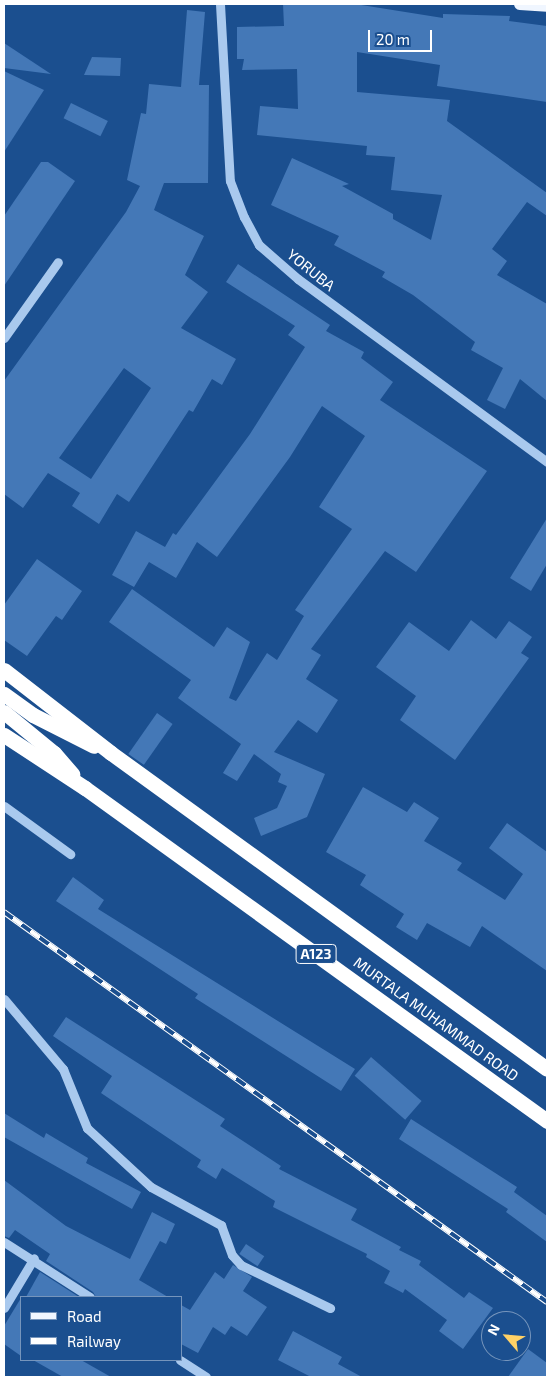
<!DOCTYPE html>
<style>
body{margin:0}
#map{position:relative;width:551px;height:1381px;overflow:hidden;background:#1b4f8f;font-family:"Exo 2",sans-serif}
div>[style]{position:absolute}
.building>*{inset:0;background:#4478b7;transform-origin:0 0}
.minor>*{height:9px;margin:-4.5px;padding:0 4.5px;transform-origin:4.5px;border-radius:4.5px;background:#a9c9ee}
.major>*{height:12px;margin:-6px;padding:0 6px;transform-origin:6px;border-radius:6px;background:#f0f6ff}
.highway>*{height:15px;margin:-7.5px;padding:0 7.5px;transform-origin:7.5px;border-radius:7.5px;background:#fff}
.rail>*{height:5.5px;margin-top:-2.75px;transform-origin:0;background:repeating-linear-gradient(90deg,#1b4f8f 0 11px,#fff 0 22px);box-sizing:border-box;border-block:1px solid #fff}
span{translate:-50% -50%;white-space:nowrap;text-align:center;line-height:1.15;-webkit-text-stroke:4px #1b4f8f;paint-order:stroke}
.shield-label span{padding:1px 4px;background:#1b4f8f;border:1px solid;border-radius:4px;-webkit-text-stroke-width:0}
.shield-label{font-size:14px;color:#fff;font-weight:700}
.street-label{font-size:15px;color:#fff}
.frame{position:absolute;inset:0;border:5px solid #fff;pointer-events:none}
.legend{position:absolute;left:20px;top:1296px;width:162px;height:65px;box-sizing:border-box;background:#1b4f8f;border:1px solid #7695bc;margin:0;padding:6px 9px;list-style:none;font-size:15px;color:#fff}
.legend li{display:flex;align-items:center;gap:10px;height:25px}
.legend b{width:25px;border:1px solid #7695bc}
.north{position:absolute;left:481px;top:1311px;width:50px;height:50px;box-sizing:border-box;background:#1b4f8f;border:1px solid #7695bc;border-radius:50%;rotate:297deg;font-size:14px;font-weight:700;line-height:20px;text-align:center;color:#fff}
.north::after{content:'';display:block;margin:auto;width:18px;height:22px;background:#ffd166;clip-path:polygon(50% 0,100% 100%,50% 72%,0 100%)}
.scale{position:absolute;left:368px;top:30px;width:64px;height:22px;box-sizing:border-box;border:2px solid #fff;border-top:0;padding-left:6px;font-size:15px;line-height:18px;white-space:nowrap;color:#fff;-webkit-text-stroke:4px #1b4f8f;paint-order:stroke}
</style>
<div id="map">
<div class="building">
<i style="clip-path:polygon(283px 4px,355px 4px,443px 18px,443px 14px,510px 16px,509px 21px,547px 26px,547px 102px,437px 86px,440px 65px,357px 52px,357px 92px,450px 100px,447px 121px,547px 193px,547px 216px,527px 202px,492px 249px,507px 261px,497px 275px,547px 304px,547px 401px,520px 379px,505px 409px,487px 400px,503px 368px,471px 350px,475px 342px,413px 295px,382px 277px,385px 272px,334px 245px,339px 236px,271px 205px,292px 158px,349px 184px,342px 186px,393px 214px,393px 219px,431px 240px,442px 195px,391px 190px,395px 157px,366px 155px,367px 146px,257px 135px,260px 106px,298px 109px,297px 69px,242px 70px,244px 59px,237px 59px,237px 27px,284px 26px)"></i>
<i style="clip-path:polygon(evenodd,187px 10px,205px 12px,199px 85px,209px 85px,208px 183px,164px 183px,154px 210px,204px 236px,185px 275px,208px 292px,181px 328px,236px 359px,222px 385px,212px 379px,193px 412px,189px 410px,129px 502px,117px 494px,99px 524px,72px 506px,80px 493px,48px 473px,23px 508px,4px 494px,4px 381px,126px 212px,140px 186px,127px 180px,141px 113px,146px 114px,149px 84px,181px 87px,187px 10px,124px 368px,151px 388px,91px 479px,59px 458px,124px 368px)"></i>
<i style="clip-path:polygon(4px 43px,51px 74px,4px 68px)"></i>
<i style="clip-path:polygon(92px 57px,121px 58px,120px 76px,84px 75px)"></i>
<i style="clip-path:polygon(4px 71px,44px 90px,4px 152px)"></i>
<i style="left:71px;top:103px;width:41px;height:17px;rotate:26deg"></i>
<i style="clip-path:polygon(41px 162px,48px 162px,75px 181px,4px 286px,4px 216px)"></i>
<i style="clip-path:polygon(238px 264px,330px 325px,326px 331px,364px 352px,361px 358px,393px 382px,380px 400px,487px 471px,416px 572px,385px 551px,311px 649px,321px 655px,306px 679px,338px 700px,317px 733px,298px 720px,274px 752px,325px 774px,307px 817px,261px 836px,254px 818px,277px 808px,287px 786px,278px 782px,281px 774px,254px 754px,237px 781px,223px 773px,241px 744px,178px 698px,191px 680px,109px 622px,132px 589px,214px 647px,227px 627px,250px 642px,229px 698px,236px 701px,267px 653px,277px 660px,304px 616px,295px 610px,352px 529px,319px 507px,365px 436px,322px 406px,290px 457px,217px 557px,197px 542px,176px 578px,149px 562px,134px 587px,112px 575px,136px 531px,165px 547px,173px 533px,176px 535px,250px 434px,305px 347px,288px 335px,295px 326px,226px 282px)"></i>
<i style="clip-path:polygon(547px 518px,547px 564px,531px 591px,510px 578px)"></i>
<i style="clip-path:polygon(37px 559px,82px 591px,62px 620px,56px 616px,27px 656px,4px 640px,4px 605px)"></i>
<i style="clip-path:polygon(471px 620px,496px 639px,509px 621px,532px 637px,521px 653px,529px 658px,455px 760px,400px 720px,416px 696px,376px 667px,409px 622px,449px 651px)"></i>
<i style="left:157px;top:713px;width:19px;height:50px;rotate:35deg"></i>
<i style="clip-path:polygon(363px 787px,407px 812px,414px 802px,439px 818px,424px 841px,462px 863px,457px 870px,505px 900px,523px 874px,489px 848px,507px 823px,547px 852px,547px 971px,482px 926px,470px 947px,427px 923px,417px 940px,396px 927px,404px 914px,360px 885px,366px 875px,326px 852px)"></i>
<i style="clip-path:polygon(73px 877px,104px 900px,98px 909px,355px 1069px,341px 1091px,195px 998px,198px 994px,56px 901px)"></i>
<i style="clip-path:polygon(66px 1017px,225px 1119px,220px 1126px,281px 1166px,279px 1169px,357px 1209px,351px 1220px,401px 1247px,399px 1250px,421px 1261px,419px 1265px,464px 1298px,469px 1292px,493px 1308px,463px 1349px,439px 1331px,447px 1320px,405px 1289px,403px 1293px,384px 1283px,390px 1271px,366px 1257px,367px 1254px,273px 1207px,275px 1201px,222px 1168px,216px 1179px,197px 1167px,201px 1160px,101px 1093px,112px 1076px,53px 1036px)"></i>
<i style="left:371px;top:1057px;width:67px;height:25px;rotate:41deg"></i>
<i style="clip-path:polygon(4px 1113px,44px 1138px,46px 1133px,88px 1158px,86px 1163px,141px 1192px,132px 1209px,4px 1137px)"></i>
<i style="clip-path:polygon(411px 1119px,517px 1187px,514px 1192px,547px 1216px,547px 1242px,506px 1212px,508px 1209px,399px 1139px)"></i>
<i style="clip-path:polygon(4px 1180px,66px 1226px,130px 1259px,152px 1212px,175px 1224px,166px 1244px,160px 1241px,139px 1280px,168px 1297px,96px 1297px,93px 1292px,46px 1261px,50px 1254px,15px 1230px,9px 1238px,4px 1236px)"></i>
<i style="left:246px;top:1244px;width:22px;height:12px;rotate:34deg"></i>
<i style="clip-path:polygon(233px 1265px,252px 1277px,243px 1291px,267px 1307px,247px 1336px,231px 1326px,225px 1335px,213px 1327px,198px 1353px,181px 1344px,181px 1305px,190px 1310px,215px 1272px,224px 1279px)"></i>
<i style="clip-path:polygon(40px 1272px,79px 1297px,26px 1297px)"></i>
<i style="clip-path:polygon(21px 1298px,21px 1356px,4px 1344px,4px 1326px)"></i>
<i style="clip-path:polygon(293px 1331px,342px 1357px,338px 1364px,362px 1377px,311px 1377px,278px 1360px)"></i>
<i style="clip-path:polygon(528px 1349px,547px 1363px,547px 1377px,508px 1377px)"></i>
<i style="clip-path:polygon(33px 1360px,81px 1360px,111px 1377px,63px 1377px)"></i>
</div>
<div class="minor">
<i style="left:220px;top:4px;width:177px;rotate:86.8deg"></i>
<i style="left:230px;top:181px;width:39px;rotate:69deg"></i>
<i style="left:244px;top:217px;width:32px;rotate:62deg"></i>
<i style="left:259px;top:245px;width:52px;rotate:41.1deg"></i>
<i style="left:298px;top:279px;width:309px;rotate:36.3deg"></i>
<i style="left:4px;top:338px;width:93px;rotate:-54.6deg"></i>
<i style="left:4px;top:806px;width:82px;rotate:36deg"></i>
<i style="left:4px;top:999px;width:92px;rotate:49.9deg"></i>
<i style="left:63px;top:1069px;width:64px;rotate:67.9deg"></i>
<i style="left:87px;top:1128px;width:87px;rotate:42.7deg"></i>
<i style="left:151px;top:1187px;width:80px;rotate:28.5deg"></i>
<i style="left:221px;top:1225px;width:32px;rotate:70deg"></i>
<i style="left:232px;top:1255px;width:13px;rotate:48deg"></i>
<i style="left:241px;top:1265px;width:99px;rotate:25.8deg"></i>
<i style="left:4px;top:1242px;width:102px;rotate:32.6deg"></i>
<i style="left:4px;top:1308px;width:58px;rotate:-59deg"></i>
<i style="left:180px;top:1360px;width:31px;rotate:33deg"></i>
</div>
<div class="major">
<i style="left:520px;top:4px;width:27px;rotate:4deg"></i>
</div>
<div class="highway">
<i style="left:4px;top:670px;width:135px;rotate:37.8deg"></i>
<i style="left:111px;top:753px;width:538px;rotate:35.93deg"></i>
<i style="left:4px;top:694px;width:36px;rotate:36deg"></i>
<i style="left:33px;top:715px;width:68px;rotate:26.9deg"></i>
<i style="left:4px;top:712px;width:65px;rotate:39.4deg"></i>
<i style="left:54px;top:753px;width:28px;rotate:49deg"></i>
<i style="left:4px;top:735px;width:97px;rotate:33.2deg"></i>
<i style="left:85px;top:788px;width:570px;rotate:35.78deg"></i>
</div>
<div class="rail">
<i style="left:4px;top:912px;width:669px;rotate:35.69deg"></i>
</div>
<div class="shield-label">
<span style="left:316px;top:954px">A123</span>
</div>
<div class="street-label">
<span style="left:311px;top:270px;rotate:39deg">YORUBA</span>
<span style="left:436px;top:1019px;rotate:36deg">MURTALA MUHAMMAD ROAD</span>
</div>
<div class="frame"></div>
<ul class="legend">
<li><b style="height:6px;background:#f0f6ff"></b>Road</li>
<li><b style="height:6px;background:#fff"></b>Railway</li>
</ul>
<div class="north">N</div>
<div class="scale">20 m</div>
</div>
